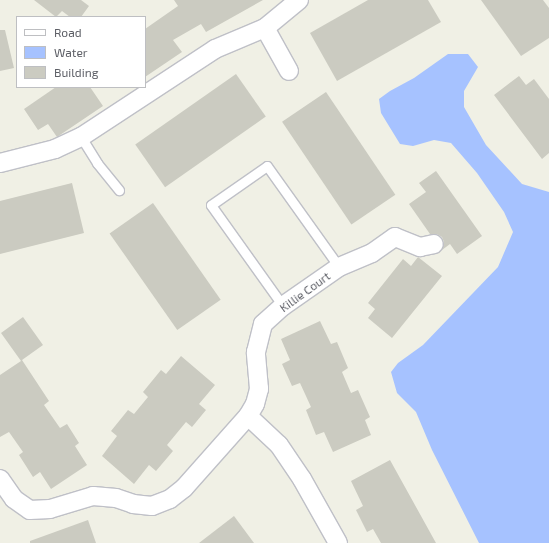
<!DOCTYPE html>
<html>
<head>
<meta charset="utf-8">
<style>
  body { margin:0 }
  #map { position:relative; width:549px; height:543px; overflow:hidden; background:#f0f0e5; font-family:"Exo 2",sans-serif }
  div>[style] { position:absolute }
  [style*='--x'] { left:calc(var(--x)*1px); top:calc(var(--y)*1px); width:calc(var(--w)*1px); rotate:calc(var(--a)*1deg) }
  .water>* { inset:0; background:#a6c2ff }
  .building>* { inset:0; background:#cbcbc1; transform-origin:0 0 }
  .roads { filter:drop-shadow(1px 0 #bfc0c7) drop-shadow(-1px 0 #bfc0c7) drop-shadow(0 1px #bfc0c7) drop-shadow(0 -1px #bfc0c7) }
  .service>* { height:9px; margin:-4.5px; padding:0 4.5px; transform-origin:4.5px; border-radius:4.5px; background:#fff }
  .minor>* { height:18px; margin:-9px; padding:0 9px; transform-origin:9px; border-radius:9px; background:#fff }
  span { translate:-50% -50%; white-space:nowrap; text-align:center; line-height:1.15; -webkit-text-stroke:3.5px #fff; paint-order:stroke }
  .street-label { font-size:12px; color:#5d5f66 }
  .legend { position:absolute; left:16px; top:16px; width:130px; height:72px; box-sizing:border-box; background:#fff; border:1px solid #bebfc2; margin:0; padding:5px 7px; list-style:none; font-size:12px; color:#5d5f66 }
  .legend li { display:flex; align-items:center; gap:8px; height:20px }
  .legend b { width:20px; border:1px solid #bebfc2 }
</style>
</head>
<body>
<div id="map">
  <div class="water">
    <i style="clip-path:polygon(448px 54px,468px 54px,478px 67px,464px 91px,464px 107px,486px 145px,522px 184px,549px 192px,549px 543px,479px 543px,432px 450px,416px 412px,397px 393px,391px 372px,398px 363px,423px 345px,498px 267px,513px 232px,504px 212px,477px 173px,451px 143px,434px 140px,413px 146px,400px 144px,381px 113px,379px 99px,390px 91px,414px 78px)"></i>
  </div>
  <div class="building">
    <i style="clip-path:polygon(34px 0,81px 0,89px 6px,81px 17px,70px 17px,62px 11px,56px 17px)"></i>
    <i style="clip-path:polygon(174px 0,263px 0,206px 32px,201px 24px,173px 40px,182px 52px,145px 77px,145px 29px,178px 6px)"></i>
    <i style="clip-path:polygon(368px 0,428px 0,441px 22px,337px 81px,310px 33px)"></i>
    <i style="clip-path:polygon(481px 0,543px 0,549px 8px,549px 38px,521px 56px)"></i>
    <i style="clip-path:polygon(0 30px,5px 30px,14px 68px,0 71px)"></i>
    <i style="left:236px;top:74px;width:52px;height:123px;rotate:55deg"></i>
    <i style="clip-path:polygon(519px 76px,526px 85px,534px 79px,549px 99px,549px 153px,542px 159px,494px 95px)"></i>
    <i style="clip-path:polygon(56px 87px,90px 87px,103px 106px,57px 137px,48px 124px,38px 130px,24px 109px)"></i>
    <i style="left:326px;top:92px;width:124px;height:53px;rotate:56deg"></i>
    <i style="clip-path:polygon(436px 171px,482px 236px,457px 254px,450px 244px,442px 250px,444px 242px,442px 237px,437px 234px,430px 234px,409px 204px,426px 192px,419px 183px)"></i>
    <i style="clip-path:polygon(72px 183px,84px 233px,0 254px,0 201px)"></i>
    <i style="left:153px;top:203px;width:118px;height:53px;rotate:55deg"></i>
    <i style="clip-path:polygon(418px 257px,442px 276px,392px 338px,368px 318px,375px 309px,368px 303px,403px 259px,411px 266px)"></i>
    <i style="clip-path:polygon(23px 317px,43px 345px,22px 360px,49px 401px,44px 405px,60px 428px,67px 424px,79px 443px,75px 446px,87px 465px,51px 489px,40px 472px,33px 477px,19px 455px,23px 452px,9px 432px,0 437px,0 375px,21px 361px,1px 333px)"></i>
    <i style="clip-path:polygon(320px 321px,331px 344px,337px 342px,348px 368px,342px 372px,351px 393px,358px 390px,370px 417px,365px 420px,371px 435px,333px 452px,324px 432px,316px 435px,306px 410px,311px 407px,300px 383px,292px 386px,282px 364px,290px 360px,281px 339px)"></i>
    <i style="clip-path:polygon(181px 356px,215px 385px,199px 404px,206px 410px,192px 427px,186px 422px,167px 445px,173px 451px,156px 471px,149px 465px,134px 484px,102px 456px,117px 436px,111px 431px,128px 410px,134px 414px,148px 397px,143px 392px,161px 370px,166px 374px)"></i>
    <i style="clip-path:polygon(390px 460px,436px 543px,381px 543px,373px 529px,367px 532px,356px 510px,363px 506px,351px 481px)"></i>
    <i style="clip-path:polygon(234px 516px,254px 543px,199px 543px)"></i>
    <i style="clip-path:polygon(88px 520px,96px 543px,30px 543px,30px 541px)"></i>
  </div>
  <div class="roads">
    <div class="service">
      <i style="--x:81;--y:137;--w:31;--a:58"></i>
      <i style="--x:97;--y:163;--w:35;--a:51"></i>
      <i style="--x:283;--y:306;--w:124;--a:-125.5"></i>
      <i style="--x:211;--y:205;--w:68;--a:-34.9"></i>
      <i style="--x:267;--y:166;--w:124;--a:54.5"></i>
    </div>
    <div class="minor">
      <i style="--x:265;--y:28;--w:49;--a:60.8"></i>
      <i style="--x:0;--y:163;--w:57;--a:-14.3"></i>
      <i style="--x:55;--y:149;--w:29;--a:-25"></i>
      <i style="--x:81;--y:137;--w:160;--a:-33.3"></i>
      <i style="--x:215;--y:49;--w:54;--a:-22.8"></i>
      <i style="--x:265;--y:28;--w:44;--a:-39.5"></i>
      <i style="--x:248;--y:416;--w:42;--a:43.1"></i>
      <i style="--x:279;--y:445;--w:41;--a:55.9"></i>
      <i style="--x:302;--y:479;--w:73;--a:60.6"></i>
      <i style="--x:0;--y:479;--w:24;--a:55"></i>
      <i style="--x:14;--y:499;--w:19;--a:35"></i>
      <i style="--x:30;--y:510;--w:20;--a:-3"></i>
      <i style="--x:50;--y:509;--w:45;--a:-16.8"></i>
      <i style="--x:93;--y:496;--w:23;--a:5"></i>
      <i style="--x:116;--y:498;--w:18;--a:19"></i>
      <i style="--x:133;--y:504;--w:19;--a:6"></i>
      <i style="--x:152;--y:506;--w:19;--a:-21"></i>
      <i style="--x:170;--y:499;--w:18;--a:-38"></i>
      <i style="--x:184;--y:488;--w:96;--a:-48.4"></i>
      <i style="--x:248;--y:416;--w:14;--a:-60"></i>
      <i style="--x:255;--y:404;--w:16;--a:-75"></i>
      <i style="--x:259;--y:389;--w:37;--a:-95"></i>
      <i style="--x:256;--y:352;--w:29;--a:-76"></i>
      <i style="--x:263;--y:324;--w:27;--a:-42"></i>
      <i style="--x:283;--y:306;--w:68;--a:-34.9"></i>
      <i style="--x:339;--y:267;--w:36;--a:-23"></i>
      <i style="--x:372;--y:253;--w:28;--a:-35"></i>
      <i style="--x:395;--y:237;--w:27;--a:22"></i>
      <i style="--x:420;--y:247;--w:14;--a:-12"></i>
    </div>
  </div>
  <div class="street-label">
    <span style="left:305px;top:292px;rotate:-36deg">Killie Court</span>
  </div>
  <ul class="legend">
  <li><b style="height:5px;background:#fff"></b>Road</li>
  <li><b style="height:11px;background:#a6c2ff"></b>Water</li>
  <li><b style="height:11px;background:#cbcbc1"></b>Building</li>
  </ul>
</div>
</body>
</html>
